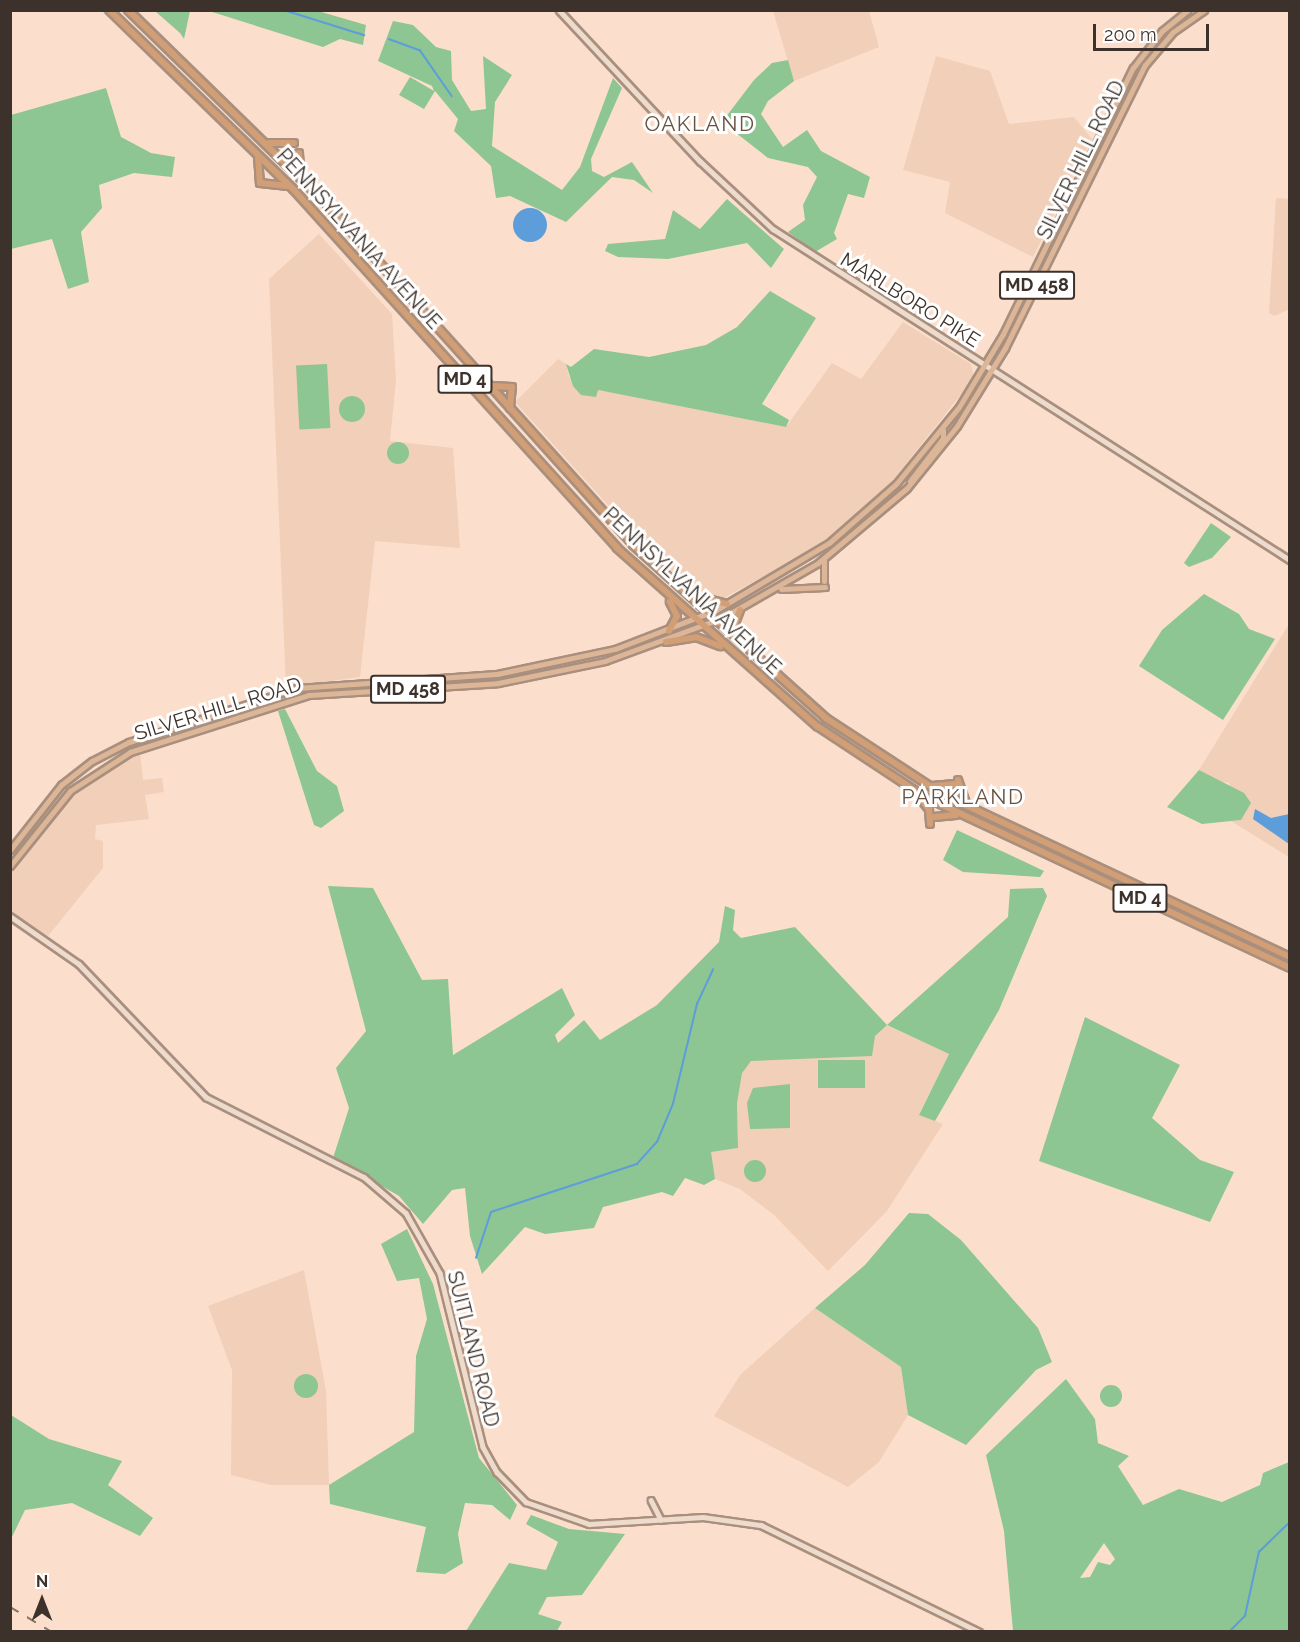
<!DOCTYPE html>
<html>
<head>
<meta charset="utf-8">
<style>
  body { margin:0 }
  #map { position:relative; width:1300px; height:1642px; overflow:hidden; background:#fbdfcc; font-family:Raleway,sans-serif }
  div>[style] { position:absolute }
  [style*='--x'] { left:calc(var(--x)*1px); top:calc(var(--y)*1px); width:calc(var(--w)*1px); rotate:calc(var(--a)*1deg) }
  .built>* { inset:0; background:#f1cfb9 }
  .green>* { inset:0; background:#8dc692; transform-origin:0 0 }
  .round { border-radius:50% }
  .water>* { inset:0; background:#5c9dda }
  .stream>* { height:1.5px; margin:-0.75px; padding:0 0.75px; transform-origin:0.75px; border-radius:0.75px; background:#5c9dda }
  .roads { filter:drop-shadow(2px 0 #a88f7e) drop-shadow(-2px 0 #a88f7e) drop-shadow(0 2px #a88f7e) drop-shadow(0 -2px #a88f7e) }
  .secondary>* { height:4.5px; margin:-2.25px; padding:0 2.25px; transform-origin:2.25px; border-radius:2.25px; background:#eedbcc }
  .primary>* { height:5px; margin:-2.5px; padding:0 2.5px; transform-origin:2.5px; border-radius:2.5px; background:#ddb698 }
  .trunk>* { height:6px; margin:-3px; padding:0 3px; transform-origin:3px; border-radius:3px; background:#d29e76 }
  .rail>* { height:1.5px; margin-top:-0.75px; transform-origin:0; background:repeating-linear-gradient(90deg,#857468 0 10px,transparent 0 20px) }
  span { translate:-50% -50%; white-space:nowrap; text-align:center; line-height:1.15; -webkit-text-stroke:6px #fff; paint-order:stroke }
  .shield-label span { padding:2px 4px; background:#fff; border:2px solid; border-radius:4px; -webkit-text-stroke-width:0 }
  .shield-label { font-size:18px; color:#3d322b; font-weight:700 }
  .street-label { font-size:20px; color:#3d322b }
  .neighbourhood-label { font-size:21px; color:#685241; letter-spacing:1.5px }
  .frame { position:absolute; inset:0; border:12px solid #3d322b; pointer-events:none }
  .north { position:absolute; left:12px; top:1570px; width:60px; height:60px; -webkit-text-stroke:4px #fff; paint-order:stroke; rotate:0deg; font-size:16px; font-weight:700; line-height:24px; text-align:center; color:#3d322b }
  .north::after { content:''; display:block; margin:auto; width:21px; height:27px; background:#3d322b; clip-path:polygon(50% 0,100% 100%,50% 72%,0 100%) }
  .scale { position:absolute; left:1093px; top:24px; width:116px; height:27px; box-sizing:border-box; border:3px solid #3d322b; border-top:0; padding-left:8px; font-size:18px; line-height:21px; white-space:nowrap; color:#3d322b; -webkit-text-stroke:4px #fff; paint-order:stroke }
</style>
</head>
<body>
<div id="map">
  <div class="built">
    <i style="clip-path:polygon(773px 11px,869px 11px,879px 47px,794px 81px)"></i>
    <i style="clip-path:polygon(936px 56px,990px 71px,1009px 124px,1074px 117px,1092px 139px,1033px 257px,945px 213px,950px 182px,903px 170px)"></i>
    <i style="clip-path:polygon(1276px 198px,1289px 199px,1290px 309px,1274px 316px,1269px 313px)"></i>
    <i style="clip-path:polygon(319px 234px,392px 314px,396px 380px,390px 441px,453px 448px,460px 548px,375px 541px,360px 677px,286px 687px,269px 279px)"></i>
    <i style="clip-path:polygon(903px 322px,971px 364px,974px 378px,890px 484px,819px 546px,720px 600px,698px 595px,643px 544px,515px 402px,558px 359px,566px 364px,569px 377px,598px 390px,786px 427px,832px 363px,861px 379px)"></i>
    <i style="clip-path:polygon(1289px 624px,1289px 857px,1231px 821px,1241px 820px,1229px 783px,1212px 780px,1199px 770px)"></i>
    <i style="clip-path:polygon(140px 753px,143px 780px,162px 778px,164px 792px,145px 795px,149px 819px,96px 825px,95px 839px,103px 841px,103px 868px,48px 936px,11px 912px,11px 872px,73px 792px,109px 766px)"></i>
    <i style="clip-path:polygon(886px 1025px,949px 1054px,919px 1114px,943px 1124px,887px 1211px,828px 1271px,774px 1215px,740px 1189px,715px 1179px,710px 1151px,738px 1148px,737px 1103px,741px 1073px,751px 1061px,875px 1036px)"></i>
    <i style="clip-path:polygon(304px 1270px,326px 1391px,329px 1485px,271px 1485px,231px 1475px,232px 1370px,208px 1306px)"></i>
    <i style="clip-path:polygon(815px 1308px,901px 1367px,908px 1415px,879px 1462px,848px 1487px,714px 1416px,741px 1374px)"></i>
  </div>
  <div class="green">
    <i style="clip-path:polygon(155px 11px,190px 11px,184px 39px,180px 33px)"></i>
    <i style="clip-path:polygon(209px 11px,318px 11px,366px 25px,363px 45px,340px 39px,323px 47px)"></i>
    <i style="clip-path:polygon(393px 21px,413px 25px,436px 47px,451px 51px,452px 80px,471px 111px,486px 109px,483px 56px,512px 75px,495px 102px,492px 146px,562px 190px,580px 167px,613px 78px,622px 88px,591px 159px,592px 171px,604px 177px,632px 162px,653px 193px,634px 180px,612px 177px,566px 222px,510px 196px,496px 198px,491px 166px,454px 131px,458px 119px,435px 91px,424px 109px,399px 95px,410px 77px,434px 91px,432px 86px,378px 61px)"></i>
    <i style="clip-path:polygon(788px 60px,794px 81px,768px 101px,761px 114px,783px 147px,807px 130px,821px 151px,870px 177px,864px 198px,848px 194px,834px 233px,837px 239px,815px 252px,788px 232px,805px 220px,803px 205px,817px 177px,808px 167px,768px 158px,722px 122px,754px 80px,772px 63px)"></i>
    <i style="clip-path:polygon(106px 88px,121px 137px,151px 153px,175px 157px,172px 177px,134px 173px,99px 185px,102px 208px,81px 232px,89px 282px,68px 289px,52px 239px,11px 249px,11px 115px)"></i>
    <i style="clip-path:polygon(727px 199px,784px 249px,771px 268px,747px 243px,668px 259px,618px 257px,605px 251px,608px 244px,665px 239px,673px 210px,700px 229px)"></i>
    <i style="clip-path:polygon(770px 291px,816px 318px,762px 404px,789px 420px,786px 427px,598px 390px,596px 397px,581px 395px,573px 386px,566px 364px,571px 367px,594px 349px,649px 357px,706px 345px,737px 327px)"></i>
    <i style="left:327px;top:364px;width:64px;height:31px;rotate:87deg"></i>
    <i class="round" style="left:339px;top:396px;width:26px;height:26px"></i>
    <i class="round" style="left:387px;top:442px;width:22px;height:22px"></i>
    <i style="clip-path:polygon(1211px 523px,1231px 537px,1212px 558px,1189px 567px,1184px 563px)"></i>
    <i style="clip-path:polygon(1204px 594px,1239px 614px,1249px 629px,1275px 639px,1223px 720px,1139px 666px,1162px 630px)"></i>
    <i style="clip-path:polygon(285px 709px,317px 771px,337px 786px,344px 811px,321px 828px,314px 825px,278px 711px)"></i>
    <i style="clip-path:polygon(1199px 770px,1244px 793px,1251px 803px,1241px 820px,1202px 824px,1167px 807px)"></i>
    <i style="clip-path:polygon(957px 830px,1044px 871px,1040px 877px,963px 872px,943px 860px)"></i>
    <i style="clip-path:polygon(328px 886px,373px 888px,422px 980px,448px 979px,453px 1055px,562px 988px,575px 1015px,555px 1035px,558px 1043px,584px 1020px,600px 1040px,657px 1005px,719px 942px,725px 906px,735px 910px,733px 930px,741px 938px,795px 927px,887px 1025px,1008px 917px,1010px 889px,1043px 888px,1047px 896px,999px 1010px,935px 1121px,919px 1115px,949px 1054px,887px 1025px,875px 1036px,872px 1056px,751px 1061px,742px 1073px,737px 1103px,738px 1148px,711px 1152px,715px 1179px,704px 1185px,685px 1178px,673px 1196px,662px 1192px,603px 1207px,594px 1228px,545px 1234px,525px 1227px,482px 1274px,470px 1236px,465px 1188px,452px 1190px,423px 1224px,399px 1196px,333px 1158px,349px 1108px,336px 1068px,366px 1031px)"></i>
    <i style="clip-path:polygon(1085px 1017px,1180px 1065px,1152px 1118px,1200px 1160px,1234px 1172px,1210px 1222px,1039px 1161px)"></i>
    <i style="left:818px;top:1060px;width:47px;height:28px"></i>
    <i style="clip-path:polygon(790px 1084px,790px 1128px,750px 1129px,747px 1103px,753px 1088px)"></i>
    <i class="round" style="left:744px;top:1160px;width:22px;height:22px"></i>
    <i style="clip-path:polygon(909px 1213px,928px 1214px,961px 1240px,1038px 1328px,1052px 1362px,1036px 1370px,966px 1445px,908px 1415px,901px 1367px,815px 1308px,865px 1265px)"></i>
    <i style="clip-path:polygon(407px 1229px,433px 1284px,479px 1458px,517px 1505px,510px 1520px,492px 1505px,465px 1503px,458px 1534px,463px 1563px,445px 1574px,416px 1572px,426px 1527px,330px 1504px,329px 1485px,414px 1432px,416px 1356px,427px 1319px,419px 1278px,397px 1281px,381px 1244px)"></i>
    <i class="round" style="left:294px;top:1374px;width:24px;height:24px"></i>
    <i style="clip-path:polygon(evenodd,1066px 1379px,1095px 1419px,1098px 1443px,1129px 1456px,1118px 1466px,1143px 1505px,1179px 1489px,1222px 1502px,1260px 1485px,1263px 1473px,1289px 1462px,1289px 1631px,1013px 1631px,1004px 1531px,986px 1455px,1066px 1379px,1104px 1543px,1115px 1559px,1110px 1565px,1098px 1562px,1090px 1577px,1080px 1578px,1104px 1543px)"></i>
    <i class="round" style="left:1100px;top:1385px;width:22px;height:22px"></i>
    <i style="clip-path:polygon(11px 1415px,49px 1439px,122px 1461px,108px 1485px,153px 1518px,140px 1536px,72px 1503px,25px 1510px,11px 1539px)"></i>
    <i style="clip-path:polygon(531px 1515px,569px 1529px,625px 1534px,582px 1595px,547px 1597px,538px 1614px,562px 1622px,557px 1631px,466px 1631px,509px 1563px,546px 1570px,558px 1542px,526px 1524px)"></i>
  </div>
  <div class="water">
    <i class="round" style="left:513px;top:208px;width:34px;height:34px"></i>
    <i style="clip-path:polygon(1255px 809px,1271px 818px,1289px 814px,1289px 844px,1253px 819px)"></i>
  </div>
  <div class="stream">
    <i style="--x:284;--y:10;--w:84;--a:17.4"></i>
    <i style="--x:389;--y:39;--w:33;--a:20"></i>
    <i style="--x:420;--y:50;--w:56;--a:55.2"></i>
    <i style="--x:476;--y:1258;--w:48;--a:-71.9"></i>
    <i style="--x:491;--y:1212;--w:154;--a:-18.2"></i>
    <i style="--x:637;--y:1164;--w:30;--a:-48"></i>
    <i style="--x:657;--y:1142;--w:41;--a:-67.2"></i>
    <i style="--x:673;--y:1104;--w:103;--a:-76.5"></i>
    <i style="--x:697;--y:1004;--w:38;--a:-65"></i>
    <i style="--x:1229;--y:1632;--w:23;--a:-45"></i>
    <i style="--x:1245;--y:1616;--w:66;--a:-77.7"></i>
    <i style="--x:1259;--y:1552;--w:43;--a:-44.1"></i>
  </div>
  <div class="roads">
    <div class="secondary">
      <i style="--x:559;--y:10;--w:207;--a:47"></i>
      <i style="--x:700;--y:161;--w:100;--a:43"></i>
      <i style="--x:773;--y:229;--w:614;--a:32.63"></i>
      <i style="--x:10;--y:916;--w:84;--a:34.8"></i>
      <i style="--x:79;--y:964;--w:184;--a:46.3"></i>
      <i style="--x:206;--y:1097;--w:177;--a:26.9"></i>
      <i style="--x:364;--y:1177;--w:55;--a:40.6"></i>
      <i style="--x:406;--y:1213;--w:69;--a:60.5"></i>
      <i style="--x:440;--y:1273;--w:179;--a:76.1"></i>
      <i style="--x:483;--y:1447;--w:29;--a:61"></i>
      <i style="--x:497;--y:1472;--w:42;--a:46"></i>
      <i style="--x:526;--y:1502;--w:67;--a:19.2"></i>
      <i style="--x:589;--y:1524;--w:114;--a:-3.5"></i>
      <i style="--x:703;--y:1517;--w:59;--a:7.9"></i>
      <i style="--x:761;--y:1525;--w:243;--a:26.1"></i>
      <i style="--x:651;--y:1500;--w:22;--a:63"></i>
    </div>
    <div class="primary">
      <i style="--x:910;--y:481;--w:54;--a:-52.5"></i>
      <i style="--x:943;--y:438;--w:8;--a:-90"></i>
      <i style="--x:824;--y:559;--w:22;--a:90"></i>
      <i style="--x:781;--y:589;--w:44;--a:-2.6"></i>
      <i style="--x:10;--y:850;--w:83;--a:-51.9"></i>
      <i style="--x:61;--y:785;--w:39;--a:-38"></i>
      <i style="--x:92;--y:761;--w:42;--a:-27.2"></i>
      <i style="--x:129;--y:742;--w:176;--a:-17.8"></i>
      <i style="--x:297;--y:688;--w:200;--a:-4"></i>
      <i style="--x:497;--y:674;--w:121;--a:-12"></i>
      <i style="--x:615;--y:649;--w:108;--a:-21.1"></i>
      <i style="--x:716;--y:610;--w:131;--a:-30.7"></i>
      <i style="--x:829;--y:543;--w:89;--a:-41.4"></i>
      <i style="--x:896;--y:484;--w:99;--a:-50.7"></i>
      <i style="--x:959;--y:407;--w:85;--a:-58.9"></i>
      <i style="--x:1003;--y:334;--w:296;--a:-64"></i>
      <i style="--x:1133;--y:68;--w:47;--a:-51.9"></i>
      <i style="--x:1162;--y:31;--w:33;--a:-39"></i>
      <i style="--x:10;--y:866;--w:96;--a:-51.3"></i>
      <i style="--x:70;--y:791;--w:72;--a:-33"></i>
      <i style="--x:130;--y:752;--w:188;--a:-17.7"></i>
      <i style="--x:309;--y:695;--w:189;--a:-3.6"></i>
      <i style="--x:498;--y:683;--w:109;--a:-11.6"></i>
      <i style="--x:605;--y:661;--w:125;--a:-20.2"></i>
      <i style="--x:722;--y:618;--w:111;--a:-29.8"></i>
      <i style="--x:818;--y:563;--w:116;--a:-40.1"></i>
      <i style="--x:907;--y:488;--w:80;--a:-51.1"></i>
      <i style="--x:957;--y:426;--w:92;--a:-58.4"></i>
      <i style="--x:1005;--y:348;--w:316;--a:-63.7"></i>
      <i style="--x:1145;--y:65;--w:43;--a:-49.7"></i>
      <i style="--x:1173;--y:32;--w:38;--a:-35"></i>
    </div>
    <div class="trunk">
      <i style="--x:109;--y:10;--w:257;--a:44.2"></i>
      <i style="--x:293;--y:189;--w:484;--a:47.9"></i>
      <i style="--x:617;--y:548;--w:268;--a:41.7"></i>
      <i style="--x:817;--y:726;--w:127;--a:33.4"></i>
      <i style="--x:923;--y:796;--w:405;--a:25.1"></i>
      <i style="--x:128;--y:10;--w:271;--a:44.3"></i>
      <i style="--x:322;--y:199;--w:465;--a:48"></i>
      <i style="--x:633;--y:545;--w:261;--a:41.9"></i>
      <i style="--x:827;--y:719;--w:137;--a:33.1"></i>
      <i style="--x:942;--y:794;--w:384;--a:25.1"></i>
      <i style="--x:269;--y:143;--w:25;--a:0"></i>
      <i style="--x:299;--y:153;--w:22;--a:87"></i>
      <i style="--x:258;--y:156;--w:27;--a:86"></i>
      <i style="--x:260;--y:183;--w:28;--a:6"></i>
      <i style="--x:491;--y:386;--w:21;--a:3"></i>
      <i style="--x:510;--y:408;--w:21;--a:-85"></i>
      <i style="--x:691;--y:595;--w:37;--a:14"></i>
      <i style="--x:740;--y:610;--w:17;--a:111"></i>
      <i style="--x:734;--y:626;--w:18;--a:63"></i>
      <i style="--x:669;--y:631;--w:17;--a:-62"></i>
      <i style="--x:677;--y:616;--w:16;--a:-117"></i>
      <i style="--x:666;--y:642;--w:30;--a:-9"></i>
      <i style="--x:696;--y:637;--w:26;--a:21"></i>
      <i style="--x:958;--y:780;--w:24;--a:71"></i>
      <i style="--x:932;--y:786;--w:23;--a:-5"></i>
      <i style="--x:918;--y:796;--w:17;--a:50"></i>
      <i style="--x:929;--y:809;--w:15;--a:86"></i>
      <i style="--x:934;--y:817;--w:22;--a:-5"></i>
    </div>
  </div>
  <div class="rail">
    <i style="--x:10;--y:1607;--w:49;--a:30.8"></i>
  </div>
  <div class="shield-label">
    <span style="left:1037px;top:285px">MD 458</span>
    <span style="left:465px;top:379px">MD 4</span>
    <span style="left:408px;top:689px">MD 458</span>
    <span style="left:1140px;top:898px">MD 4</span>
  </div>
  <div class="street-label">
    <span style="left:1081px;top:160px;rotate:-64deg">SILVER HILL ROAD</span>
    <span style="left:359px;top:239px;rotate:48deg">PENNSYLVANIA AVENUE</span>
    <span style="left:910px;top:300px;rotate:32deg">MARLBORO PIKE</span>
    <span style="left:692px;top:591px;rotate:43deg">PENNSYLVANIA AVENUE</span>
    <span style="left:218px;top:709px;rotate:-17deg">SILVER HILL ROAD</span>
    <span style="left:473px;top:1349px;rotate:76deg">SUITLAND ROAD</span>
  </div>
  <div class="neighbourhood-label">
    <span style="left:700px;top:124px">OAKLAND</span>
    <span style="left:963px;top:797px">PARKLAND</span>
  </div>
  <div class="frame"></div>
  <div class="north">N</div>
  <div class="scale">200 m</div>
</div>
</body>
</html>
